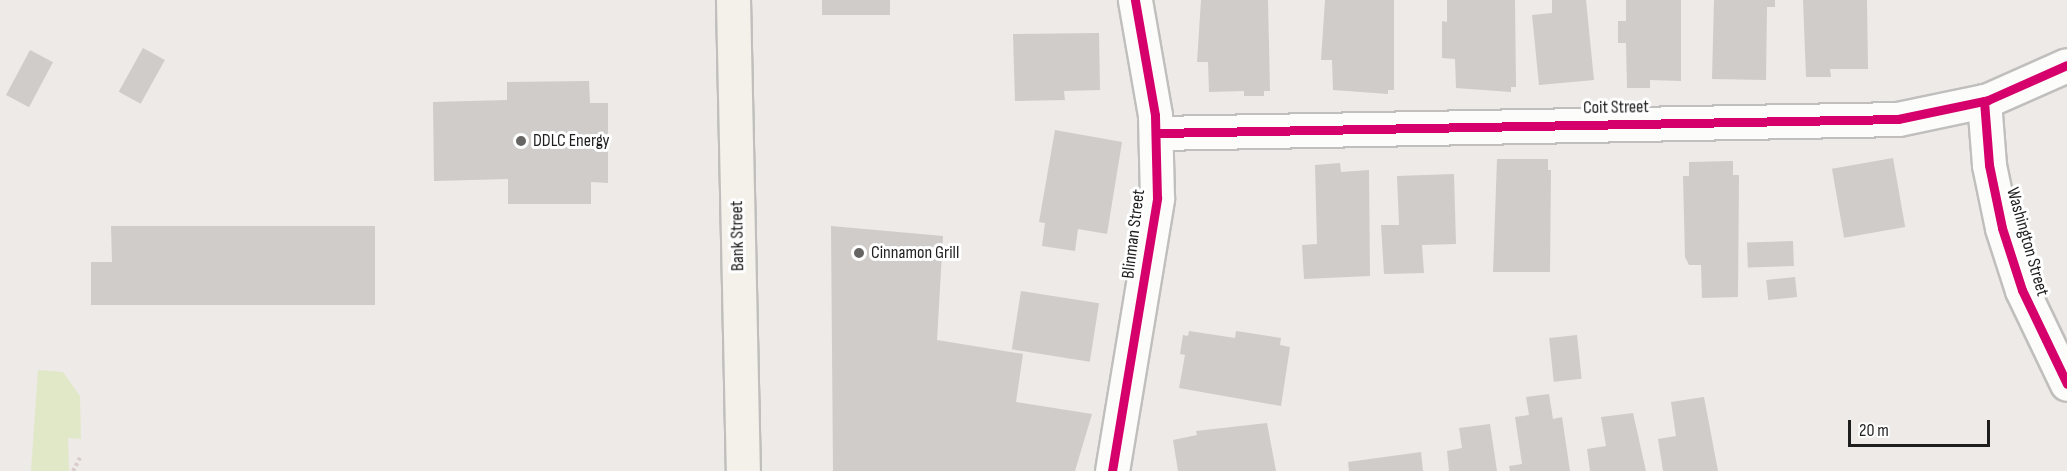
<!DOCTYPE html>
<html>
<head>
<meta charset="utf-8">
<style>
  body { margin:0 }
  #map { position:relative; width:2067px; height:471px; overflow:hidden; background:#edeae7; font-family:"Sofia Sans Condensed",sans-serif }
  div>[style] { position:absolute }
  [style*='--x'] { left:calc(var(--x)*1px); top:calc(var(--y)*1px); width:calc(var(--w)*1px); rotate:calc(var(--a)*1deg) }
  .grass>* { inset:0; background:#e1e8c7 }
  .building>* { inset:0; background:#cfccca; transform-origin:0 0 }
  .path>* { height:4px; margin-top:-2px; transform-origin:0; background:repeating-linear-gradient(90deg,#dacbcc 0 3px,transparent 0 6px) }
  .roads { filter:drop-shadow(2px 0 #c0bfbd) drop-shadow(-2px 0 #c0bfbd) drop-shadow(0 2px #c0bfbd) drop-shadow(0 -2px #c0bfbd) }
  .street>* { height:33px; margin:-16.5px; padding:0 16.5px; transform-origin:16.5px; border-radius:16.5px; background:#fcfcfb }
  .secondary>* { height:33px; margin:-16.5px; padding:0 16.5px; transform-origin:16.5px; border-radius:16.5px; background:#f3f1ea }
  .cycleway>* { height:9px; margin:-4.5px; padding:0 4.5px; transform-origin:4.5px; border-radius:4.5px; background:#d6006c }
  .dots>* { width:16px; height:16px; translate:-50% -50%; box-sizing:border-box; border:3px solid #fff; border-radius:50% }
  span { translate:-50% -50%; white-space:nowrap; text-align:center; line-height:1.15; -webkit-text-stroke:6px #fff; paint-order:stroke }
  .street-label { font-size:18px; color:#1e1e1e }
  .poi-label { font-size:18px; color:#1e1e1e }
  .left { translate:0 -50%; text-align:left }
  .scale { position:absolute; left:1848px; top:420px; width:142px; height:27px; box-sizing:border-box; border:3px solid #1e1e1e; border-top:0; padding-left:8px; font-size:18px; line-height:21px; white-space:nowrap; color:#1e1e1e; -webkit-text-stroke:4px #fff; paint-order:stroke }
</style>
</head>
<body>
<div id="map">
  <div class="grass">
    <i style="clip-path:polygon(38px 370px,63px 372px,80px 396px,81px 439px,68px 438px,69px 471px,31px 471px)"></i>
  </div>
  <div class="building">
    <i style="left:822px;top:0;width:68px;height:15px"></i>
    <i style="clip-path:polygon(1201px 0,1268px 0,1270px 91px,1264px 91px,1264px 96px,1244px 96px,1244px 91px,1209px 92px,1208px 62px,1197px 62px)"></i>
    <i style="clip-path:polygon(1325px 0,1394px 0,1394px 90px,1388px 90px,1388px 94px,1333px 90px,1332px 60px,1321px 60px)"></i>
    <i style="clip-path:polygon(1447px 0,1515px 0,1516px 87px,1511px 87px,1511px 92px,1456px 88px,1455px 59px,1442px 58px,1442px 21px,1447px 22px)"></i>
    <i style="clip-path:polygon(1552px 0,1586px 0,1594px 80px,1539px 85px,1532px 15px,1552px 13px)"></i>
    <i style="clip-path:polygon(1626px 0,1681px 0,1681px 81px,1650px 80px,1650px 88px,1627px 88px,1626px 43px,1618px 43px,1618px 21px,1626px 21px)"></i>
    <i style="clip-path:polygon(1714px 0,1775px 0,1775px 7px,1767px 7px,1766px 80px,1712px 79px)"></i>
    <i style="clip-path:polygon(1803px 0,1867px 0,1868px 69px,1830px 69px,1831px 77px,1806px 77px)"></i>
    <i style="clip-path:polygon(1099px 33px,1100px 90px,1064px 91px,1065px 100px,1015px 101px,1013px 34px)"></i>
    <i style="left:143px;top:48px;width:25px;height:50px;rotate:29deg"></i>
    <i style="left:30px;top:50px;width:26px;height:51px;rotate:28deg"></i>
    <i style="clip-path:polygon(589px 81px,590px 103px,608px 103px,608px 183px,591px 182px,591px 204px,508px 204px,508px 179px,434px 181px,433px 102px,507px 100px,507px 82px)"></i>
    <i style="clip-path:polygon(1055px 130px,1122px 142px,1107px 234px,1078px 229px,1075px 251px,1042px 246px,1045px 223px,1039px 222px)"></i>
    <i style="left:1893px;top:158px;width:70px;height:62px;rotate:80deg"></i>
    <i style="clip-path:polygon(1497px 159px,1548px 159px,1548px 170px,1551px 170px,1550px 272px,1493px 272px)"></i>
    <i style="clip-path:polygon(1733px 161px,1733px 175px,1739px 175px,1738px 297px,1702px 298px,1701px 265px,1689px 265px,1685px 257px,1683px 176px,1689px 176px,1689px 162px)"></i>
    <i style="clip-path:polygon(1340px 163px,1341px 172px,1369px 170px,1370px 276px,1304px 279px,1302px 245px,1317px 244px,1315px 165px)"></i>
    <i style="clip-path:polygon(1454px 174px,1456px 244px,1422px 245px,1424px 273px,1384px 274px,1381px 225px,1399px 225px,1397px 176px)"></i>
    <i style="clip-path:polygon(111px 226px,375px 226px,375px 305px,91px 305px,91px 262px,112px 262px)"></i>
    <i style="clip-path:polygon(831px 226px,943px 236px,937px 340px,1023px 354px,1016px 402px,1092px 414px,1075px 471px,833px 471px)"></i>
    <i style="left:1793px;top:241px;width:25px;height:46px;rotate:88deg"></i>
    <i style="left:1795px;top:277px;width:20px;height:29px;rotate:84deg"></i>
    <i style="left:1021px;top:291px;width:79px;height:59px;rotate:9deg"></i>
    <i style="clip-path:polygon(1189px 331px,1235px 338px,1236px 331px,1281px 338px,1280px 345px,1290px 347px,1281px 406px,1179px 388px,1185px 355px,1180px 354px,1183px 335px,1188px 336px)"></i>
    <i style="left:1577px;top:335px;width:44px;height:28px;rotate:84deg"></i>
    <i style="clip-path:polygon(1549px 394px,1553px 419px,1562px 417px,1570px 471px,1510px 471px,1509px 466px,1522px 464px,1515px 417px,1529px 415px,1526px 397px)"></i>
    <i style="clip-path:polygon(1704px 397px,1718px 471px,1663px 471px,1658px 439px,1676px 436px,1671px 402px)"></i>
    <i style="clip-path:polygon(1633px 413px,1646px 471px,1590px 471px,1587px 449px,1606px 446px,1601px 417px)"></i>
    <i style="clip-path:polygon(1267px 423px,1276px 471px,1178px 471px,1173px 440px,1197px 435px,1196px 431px)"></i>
    <i style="clip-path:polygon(1490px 424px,1497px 471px,1449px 471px,1447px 451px,1462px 448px,1459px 428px)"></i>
    <i style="clip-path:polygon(1421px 452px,1423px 471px,1349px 471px,1348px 462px)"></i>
  </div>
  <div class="path">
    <i style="--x:73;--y:471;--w:15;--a:-62"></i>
  </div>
  <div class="roads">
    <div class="street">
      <i style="--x:1984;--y:101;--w:64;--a:85.5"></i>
      <i style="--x:1989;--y:165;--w:64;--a:78.3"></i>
      <i style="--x:2002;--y:228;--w:65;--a:72.1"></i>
      <i style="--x:2022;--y:290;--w:104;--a:64.4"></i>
      <i style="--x:1157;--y:133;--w:741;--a:-1.08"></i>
      <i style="--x:1898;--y:119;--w:92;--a:-11.9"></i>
      <i style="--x:1988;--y:100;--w:86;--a:-23.9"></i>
      <i style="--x:1112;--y:471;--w:277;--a:-80.6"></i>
      <i style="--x:1157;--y:198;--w:83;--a:-91.4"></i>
      <i style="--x:1155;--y:115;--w:117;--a:-99.9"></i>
    </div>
    <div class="secondary">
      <i style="--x:733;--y:0;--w:471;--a:88.8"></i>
    </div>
  </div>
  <div class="cycleway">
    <i style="--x:1984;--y:101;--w:64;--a:85.5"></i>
    <i style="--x:1989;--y:165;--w:64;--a:78.3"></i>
    <i style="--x:2002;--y:228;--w:65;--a:72.1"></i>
    <i style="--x:2022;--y:290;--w:104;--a:64.4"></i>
    <i style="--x:1157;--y:133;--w:741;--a:-1.08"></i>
    <i style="--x:1898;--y:119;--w:92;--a:-11.9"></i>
    <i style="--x:1988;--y:100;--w:86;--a:-23.9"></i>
    <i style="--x:1112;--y:471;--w:277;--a:-80.6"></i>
    <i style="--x:1157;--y:198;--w:83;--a:-91.4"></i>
    <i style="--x:1155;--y:115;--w:117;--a:-99.9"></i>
  </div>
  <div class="dots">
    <i style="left:521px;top:141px;background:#666564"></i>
    <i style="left:859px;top:253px;background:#666564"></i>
  </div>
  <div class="street-label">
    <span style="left:1616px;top:108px;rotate:-1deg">Coit Street</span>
    <span style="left:1134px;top:234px;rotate:-83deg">Blinman Street</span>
    <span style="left:738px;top:236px;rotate:-91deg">Bank Street</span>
    <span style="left:2027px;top:242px;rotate:74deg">Washington Street</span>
  </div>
  <div class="poi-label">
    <span class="left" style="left:533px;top:141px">DDLC Energy</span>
    <span class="left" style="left:871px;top:253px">Cinnamon Grill</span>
  </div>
  <div class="scale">20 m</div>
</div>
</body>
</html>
